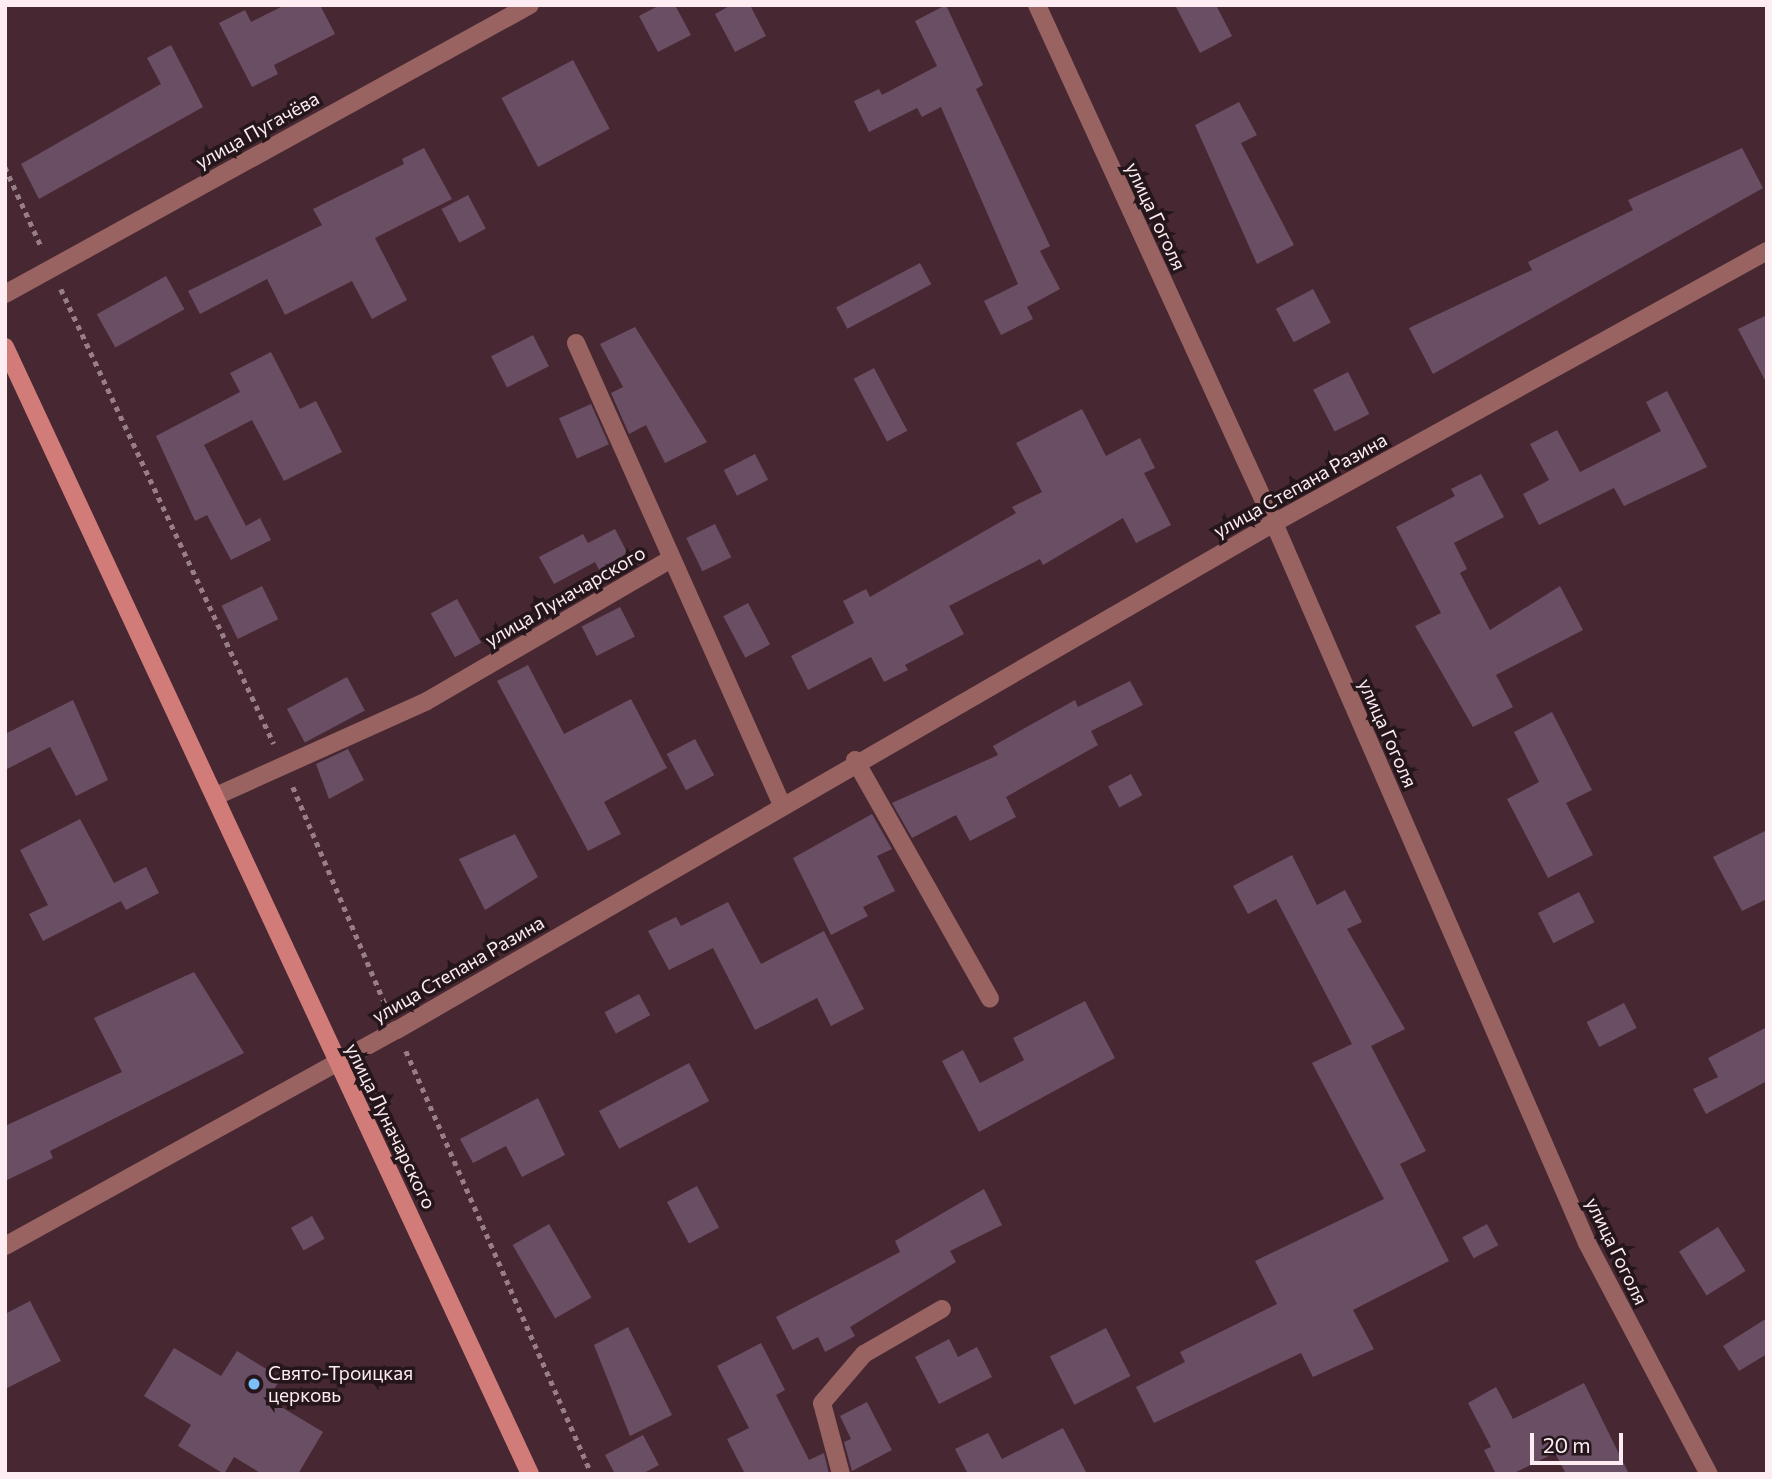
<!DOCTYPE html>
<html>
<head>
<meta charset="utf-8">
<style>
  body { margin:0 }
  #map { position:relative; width:1772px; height:1479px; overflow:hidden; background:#472832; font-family:Commissioner,sans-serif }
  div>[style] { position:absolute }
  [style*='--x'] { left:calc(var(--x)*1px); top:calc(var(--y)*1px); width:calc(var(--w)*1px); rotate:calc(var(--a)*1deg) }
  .building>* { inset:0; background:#6a4e63; transform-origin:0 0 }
  .path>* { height:4.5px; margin-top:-2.25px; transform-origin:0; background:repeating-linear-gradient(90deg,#987f87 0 5px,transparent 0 10px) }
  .street>* { height:18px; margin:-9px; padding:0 9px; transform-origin:9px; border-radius:9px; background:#996361 }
  .secondary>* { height:18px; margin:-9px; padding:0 9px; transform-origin:9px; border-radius:9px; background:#d27c7a }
  .dots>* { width:19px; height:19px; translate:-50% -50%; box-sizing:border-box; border:4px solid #24161a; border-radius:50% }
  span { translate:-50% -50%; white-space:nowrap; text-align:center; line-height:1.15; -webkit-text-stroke:7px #24161a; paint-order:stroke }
  .street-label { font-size:19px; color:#fdecf1 }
  .poi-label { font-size:19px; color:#fdecf1 }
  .left { translate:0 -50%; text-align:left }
  .frame { position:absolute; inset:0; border:7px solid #fdecf1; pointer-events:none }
  .scale { position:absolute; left:1530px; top:1433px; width:93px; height:32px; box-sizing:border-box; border:4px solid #fdecf1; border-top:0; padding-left:9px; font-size:21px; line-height:24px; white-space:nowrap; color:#fdecf1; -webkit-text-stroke:5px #24161a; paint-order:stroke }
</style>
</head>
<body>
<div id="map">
  <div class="building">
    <i style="clip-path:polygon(285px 5px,320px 5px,335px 34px,274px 65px,278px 74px,252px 87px,219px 23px,245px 10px,251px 22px)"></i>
    <i style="clip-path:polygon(660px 5px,675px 5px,691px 35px,658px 52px,639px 16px)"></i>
    <i style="clip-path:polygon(731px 5px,750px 5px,766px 36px,735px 52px,715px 14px)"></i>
    <i style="clip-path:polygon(946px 5px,983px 85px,976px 89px,1050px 246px,1040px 251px,1060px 289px,1027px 307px,1033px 319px,1001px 335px,984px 301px,1018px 284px,941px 107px,922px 117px,917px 108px,869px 132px,854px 101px,879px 89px,882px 95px,937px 66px,915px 21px)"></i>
    <i style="clip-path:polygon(1175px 5px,1216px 5px,1232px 36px,1200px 53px)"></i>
    <i style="clip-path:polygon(171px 45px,203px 107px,39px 199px,21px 164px,161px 84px,147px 58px)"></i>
    <i style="left:573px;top:60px;width:78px;height:81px;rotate:62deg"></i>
    <i style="clip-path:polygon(1239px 102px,1257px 135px,1241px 143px,1294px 245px,1257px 264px,1195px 125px)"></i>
    <i style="clip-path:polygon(424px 148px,452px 199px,375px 238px,407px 300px,372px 319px,352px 281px,285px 315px,267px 279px,200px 314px,188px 291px,322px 225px,313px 209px,404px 164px,402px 159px)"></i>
    <i style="clip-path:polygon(1742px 148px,1763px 188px,1433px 374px,1409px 328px,1532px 270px,1528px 262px,1633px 210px,1628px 200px)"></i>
    <i style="left:468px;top:195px;width:38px;height:30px;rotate:62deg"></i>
    <i style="left:920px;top:263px;width:24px;height:95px;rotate:62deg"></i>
    <i style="left:166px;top:276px;width:38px;height:79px;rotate:61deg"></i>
    <i style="left:1313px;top:289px;width:38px;height:42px;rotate:62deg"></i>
    <i style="clip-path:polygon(1767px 315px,1767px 384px,1738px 329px)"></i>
    <i style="clip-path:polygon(635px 327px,707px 442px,665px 463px,646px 425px,629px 434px,611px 393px,623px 387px,600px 344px)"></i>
    <i style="left:533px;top:335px;width:35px;height:47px;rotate:63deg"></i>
    <i style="clip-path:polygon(271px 352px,300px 409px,316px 401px,342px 452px,284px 481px,252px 420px,204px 445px,246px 526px,260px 518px,271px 540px,231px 560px,207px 515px,195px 521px,156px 436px,240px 392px,230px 373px)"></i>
    <i style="left:874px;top:368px;width:71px;height:23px;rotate:62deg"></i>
    <i style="left:1348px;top:372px;width:47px;height:39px;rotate:63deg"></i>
    <i style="clip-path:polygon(1667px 391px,1707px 467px,1624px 506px,1614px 488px,1539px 525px,1523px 494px,1549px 480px,1530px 444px,1557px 430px,1580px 472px,1661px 431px,1646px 402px)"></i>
    <i style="left:591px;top:404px;width:44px;height:35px;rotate:66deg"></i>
    <i style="clip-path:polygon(1082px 409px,1106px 456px,1140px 438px,1155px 468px,1144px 473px,1171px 525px,1136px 543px,1123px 518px,1043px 565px,1040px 559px,949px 606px,964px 634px,905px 665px,908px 670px,884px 682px,871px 657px,808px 690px,791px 656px,854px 623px,843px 601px,866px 589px,870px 597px,1016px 513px,1012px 507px,1042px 492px,1016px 443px)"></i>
    <i style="left:755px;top:454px;width:29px;height:35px;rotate:63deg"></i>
    <i style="clip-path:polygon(1481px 474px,1504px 517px,1454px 543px,1467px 569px,1460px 573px,1490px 630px,1560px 586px,1583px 630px,1496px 675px,1513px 707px,1473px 727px,1415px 626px,1441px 613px,1396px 527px,1455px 496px,1451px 489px)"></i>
    <i style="left:715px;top:524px;width:37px;height:32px;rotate:64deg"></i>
    <i style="clip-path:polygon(615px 529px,633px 564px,604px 579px,595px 562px,554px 584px,539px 557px,583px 534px,588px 543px)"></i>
    <i style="left:262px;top:586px;width:37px;height:45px;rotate:64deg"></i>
    <i style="left:457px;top:599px;width:50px;height:30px;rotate:61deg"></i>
    <i style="left:748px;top:603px;width:47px;height:28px;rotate:62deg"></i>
    <i style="left:620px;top:607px;width:33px;height:43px;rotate:63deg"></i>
    <i style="clip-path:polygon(528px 665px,564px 734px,631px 699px,667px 768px,604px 802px,621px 834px,588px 851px,497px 681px)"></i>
    <i style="left:347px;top:677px;width:38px;height:68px;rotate:62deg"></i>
    <i style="clip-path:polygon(1130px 681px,1143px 705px,1091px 731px,1098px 745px,1006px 797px,1016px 817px,970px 841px,956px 815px,912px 838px,892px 803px,998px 755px,993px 746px,1075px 700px,1078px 707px)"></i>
    <i style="clip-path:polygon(73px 700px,108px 780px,76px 796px,50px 747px,5px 770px,5px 734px)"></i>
    <i style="clip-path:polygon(1552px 712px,1592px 790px,1566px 803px,1593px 855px,1548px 878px,1507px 799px,1539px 782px,1514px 732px)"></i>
    <i style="left:695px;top:739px;width:41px;height:32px;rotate:62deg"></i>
    <i style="clip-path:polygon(348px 749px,364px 780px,329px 799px,316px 764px)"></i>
    <i style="left:1131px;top:774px;width:24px;height:26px;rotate:62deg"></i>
    <i style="clip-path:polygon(872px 814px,892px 849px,877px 856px,895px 891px,863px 907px,868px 916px,831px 935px,793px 858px)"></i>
    <i style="clip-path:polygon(80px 819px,114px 883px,146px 867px,159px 893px,126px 910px,121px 901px,43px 941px,29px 914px,48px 905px,20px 850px)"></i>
    <i style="clip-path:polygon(1767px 830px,1767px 899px,1742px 911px,1713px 857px)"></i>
    <i style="clip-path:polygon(515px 834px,538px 877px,485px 910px,459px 859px)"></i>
    <i style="clip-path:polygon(1292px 855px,1317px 905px,1345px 890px,1362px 922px,1347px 929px,1405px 1029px,1371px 1046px,1426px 1151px,1400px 1164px,1449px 1261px,1353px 1310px,1374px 1349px,1313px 1377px,1301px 1353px,1154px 1423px,1136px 1387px,1185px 1362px,1180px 1352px,1277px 1304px,1255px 1261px,1384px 1199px,1312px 1063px,1352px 1044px,1276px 899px,1248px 914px,1233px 886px)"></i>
    <i style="left:1579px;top:892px;width:34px;height:46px;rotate:63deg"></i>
    <i style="clip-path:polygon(728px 902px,761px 964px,824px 931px,864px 1009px,831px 1026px,817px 998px,755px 1030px,713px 948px,669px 970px,648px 931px,676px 917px,681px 926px)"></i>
    <i style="clip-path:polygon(194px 972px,244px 1053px,50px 1151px,53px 1158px,5px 1181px,5px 1126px,122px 1072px,94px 1018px)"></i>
    <i style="left:639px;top:994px;width:24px;height:39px;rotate:62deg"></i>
    <i style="clip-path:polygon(1085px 1001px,1115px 1058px,979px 1132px,942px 1061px,963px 1050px,980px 1083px,1024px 1060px,1013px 1038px)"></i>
    <i style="left:1624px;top:1003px;width:28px;height:42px;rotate:63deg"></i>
    <i style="clip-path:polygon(1767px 1027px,1767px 1081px,1706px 1114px,1693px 1089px,1718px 1077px,1708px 1058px)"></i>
    <i style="left:689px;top:1063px;width:43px;height:102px;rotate:62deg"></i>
    <i style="clip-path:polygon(538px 1098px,565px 1155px,522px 1177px,506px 1146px,473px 1163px,460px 1139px)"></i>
    <i style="left:697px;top:1186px;width:47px;height:34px;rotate:62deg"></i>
    <i style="clip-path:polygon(984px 1189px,1002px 1225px,950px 1251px,956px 1262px,850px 1327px,855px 1336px,825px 1352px,818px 1337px,793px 1350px,776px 1317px,900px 1252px,895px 1241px)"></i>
    <i style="left:312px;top:1216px;width:26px;height:24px;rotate:61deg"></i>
    <i style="left:549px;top:1224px;width:85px;height:42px;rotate:60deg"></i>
    <i style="left:1487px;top:1224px;width:24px;height:28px;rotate:62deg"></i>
    <i style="left:1718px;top:1227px;width:52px;height:46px;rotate:58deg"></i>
    <i style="clip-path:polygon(30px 1301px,61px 1361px,5px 1389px,5px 1314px)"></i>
    <i style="clip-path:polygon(1767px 1318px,1767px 1354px,1739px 1371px,1723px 1346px)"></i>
    <i style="clip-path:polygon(628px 1327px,672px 1415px,630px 1436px,594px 1345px)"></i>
    <i style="left:1106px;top:1328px;width:54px;height:63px;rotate:63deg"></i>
    <i style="clip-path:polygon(949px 1339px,958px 1357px,977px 1347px,992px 1377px,939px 1404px,915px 1357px)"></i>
    <i style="clip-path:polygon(761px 1343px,785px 1390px,776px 1395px,809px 1460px,824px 1453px,829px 1474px,745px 1474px,727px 1439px,749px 1428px,717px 1366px)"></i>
    <i style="clip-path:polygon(174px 1348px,221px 1376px,237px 1351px,281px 1378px,268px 1399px,323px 1432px,298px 1474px,262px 1474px,234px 1457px,224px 1474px,178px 1446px,191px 1425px,144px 1396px)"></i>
    <i style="clip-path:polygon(1584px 1383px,1629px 1474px,1566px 1474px,1555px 1453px,1512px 1474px,1496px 1474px,1484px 1450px,1491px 1447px,1468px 1403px,1496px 1387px,1513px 1419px)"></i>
    <i style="clip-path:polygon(867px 1402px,892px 1450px,852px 1471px,844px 1442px,851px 1439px,840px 1416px)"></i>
    <i style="clip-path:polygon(1063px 1428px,1087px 1474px,968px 1474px,955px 1449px,988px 1433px,1002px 1459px)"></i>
    <i style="clip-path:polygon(643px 1435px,659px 1465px,642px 1474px,615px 1474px,605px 1455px)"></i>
  </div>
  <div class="path">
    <i style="--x:5;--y:167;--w:87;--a:65.5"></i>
    <i style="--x:61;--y:289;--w:502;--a:64.91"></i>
    <i style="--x:293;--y:787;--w:240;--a:67"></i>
    <i style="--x:406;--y:1051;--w:462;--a:66.3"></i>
  </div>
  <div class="street">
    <i style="--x:1037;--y:5;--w:570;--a:65.41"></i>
    <i style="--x:1274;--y:523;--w:785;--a:66.5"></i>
    <i style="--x:1587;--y:1243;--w:261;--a:62.2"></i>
    <i style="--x:5;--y:294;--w:599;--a:-28.83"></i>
    <i style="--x:576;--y:343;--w:506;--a:65.97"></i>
    <i style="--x:855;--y:760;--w:274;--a:60.5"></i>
    <i style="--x:216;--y:796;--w:231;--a:-24.2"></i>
    <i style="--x:427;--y:701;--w:282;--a:-30.2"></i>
    <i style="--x:5;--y:1246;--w:448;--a:-28.9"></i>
    <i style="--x:397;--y:1030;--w:1013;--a:-30.03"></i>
    <i style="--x:1274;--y:523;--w:563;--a:-28.89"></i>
    <i style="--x:841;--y:1474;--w:73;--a:-105"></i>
    <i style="--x:822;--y:1403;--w:65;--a:-49.4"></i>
    <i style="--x:864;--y:1354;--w:90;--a:-30"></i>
  </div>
  <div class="secondary">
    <i style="--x:5;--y:347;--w:1243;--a:65.02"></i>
  </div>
  <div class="dots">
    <i style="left:254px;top:1384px;background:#7abff8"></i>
  </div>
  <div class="street-label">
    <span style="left:257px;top:130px;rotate:-29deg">улица Пугачёва</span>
    <span style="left:1156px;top:216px;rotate:65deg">улица Гоголя</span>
    <span style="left:1300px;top:485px;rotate:-29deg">улица Степана Разина</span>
    <span style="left:565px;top:596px;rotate:-30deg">улица Луначарского</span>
    <span style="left:1388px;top:733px;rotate:66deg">улица Гоголя</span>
    <span style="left:458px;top:969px;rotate:-30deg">улица Степана Разина</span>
    <span style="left:391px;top:1126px;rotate:64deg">улица Луначарского</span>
    <span style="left:1617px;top:1251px;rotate:64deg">улица Гоголя</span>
  </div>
  <div class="poi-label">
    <span class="left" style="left:268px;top:1384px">Свято-Троицкая<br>церковь</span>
  </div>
  <div class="frame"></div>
  <div class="scale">20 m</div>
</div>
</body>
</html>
